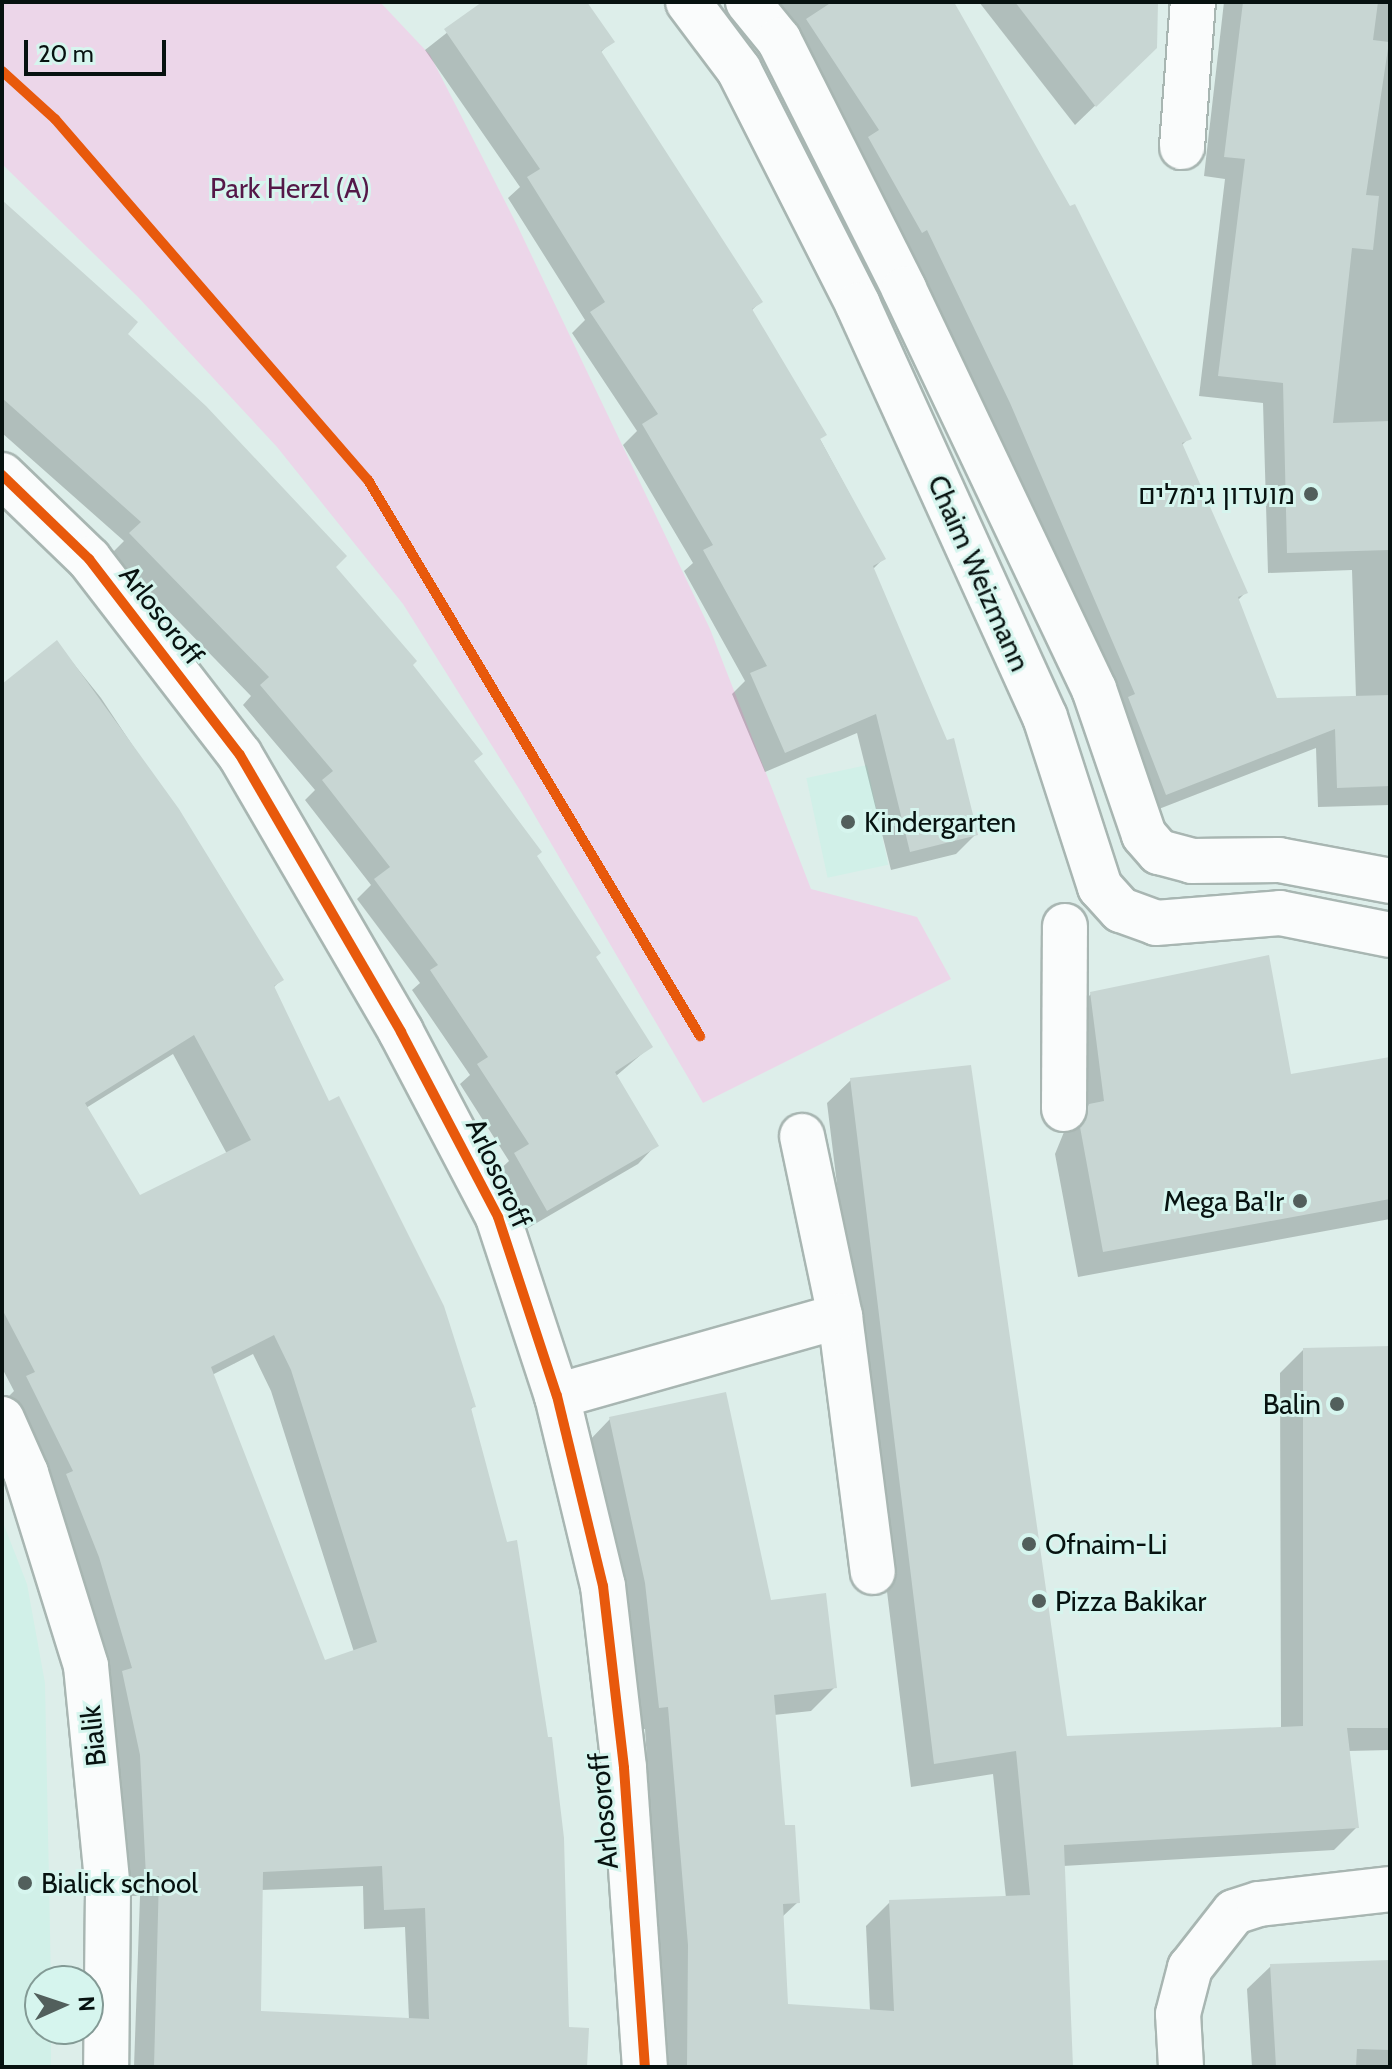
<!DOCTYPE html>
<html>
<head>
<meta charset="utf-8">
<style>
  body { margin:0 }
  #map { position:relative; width:1392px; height:2069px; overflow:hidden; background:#ddeeea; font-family:Cabin,Heebo,sans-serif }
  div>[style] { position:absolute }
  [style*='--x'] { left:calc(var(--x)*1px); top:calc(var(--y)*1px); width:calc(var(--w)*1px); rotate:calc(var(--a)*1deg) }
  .built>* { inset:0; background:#d1f0e8; transform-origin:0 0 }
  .green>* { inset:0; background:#ecd6e9 }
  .shadow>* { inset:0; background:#0003 }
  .building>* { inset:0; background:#c8d6d3 }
  .roads { filter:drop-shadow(2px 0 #a8b6b2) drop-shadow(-2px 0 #a8b6b2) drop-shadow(0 2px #a8b6b2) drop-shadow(0 -2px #a8b6b2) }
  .minor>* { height:44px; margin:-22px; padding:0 22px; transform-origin:22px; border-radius:22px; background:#fafcfc }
  .cycleway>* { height:10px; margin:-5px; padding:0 5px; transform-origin:5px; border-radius:5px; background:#e8590c }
  .dots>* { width:22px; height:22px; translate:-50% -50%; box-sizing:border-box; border:4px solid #d6f5ee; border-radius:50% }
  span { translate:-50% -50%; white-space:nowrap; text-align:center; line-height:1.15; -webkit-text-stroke:6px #d6f5ee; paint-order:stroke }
  .park-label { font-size:28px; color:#551748 }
  .poi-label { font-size:28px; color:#071210 }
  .right { translate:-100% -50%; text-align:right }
  .left { translate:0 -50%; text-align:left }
  .street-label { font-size:28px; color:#071210 }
  .frame { position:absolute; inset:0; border:4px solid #071210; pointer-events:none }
  .north { position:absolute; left:24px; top:1965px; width:80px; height:80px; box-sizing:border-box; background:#d6f5ee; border:2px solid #839a95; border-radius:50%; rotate:87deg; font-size:22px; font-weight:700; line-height:32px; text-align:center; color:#071210 }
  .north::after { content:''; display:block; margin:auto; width:28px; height:36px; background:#525f5c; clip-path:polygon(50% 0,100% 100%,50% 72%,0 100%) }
  .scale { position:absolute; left:24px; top:40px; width:142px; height:36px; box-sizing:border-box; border:4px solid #071210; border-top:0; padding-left:10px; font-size:24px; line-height:28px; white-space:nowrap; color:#071210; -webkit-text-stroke:6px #d6f5ee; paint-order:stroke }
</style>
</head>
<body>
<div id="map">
  <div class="built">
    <i style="left:867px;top:765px;width:102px;height:62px;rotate:78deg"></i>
    <i style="clip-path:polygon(2px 1520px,27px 1584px,45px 1683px,51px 1981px,40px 1981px,40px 2029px,51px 2029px,51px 2067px,2px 2067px)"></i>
  </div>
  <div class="green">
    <i style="clip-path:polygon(2px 2px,380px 2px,430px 55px,517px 225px,710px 629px,811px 889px,917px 917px,951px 979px,703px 1103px,521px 792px,403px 604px,277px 447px,138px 297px,2px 164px)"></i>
  </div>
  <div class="shadow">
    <i style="clip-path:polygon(486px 2px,584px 2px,612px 41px,600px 53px,761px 301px,751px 311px,884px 558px,873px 569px,976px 834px,956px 854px,891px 870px,857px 733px,765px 772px,732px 694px,745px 681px,684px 571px,693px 563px,623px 445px,637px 431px,572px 333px,585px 320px,508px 198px,520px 187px,425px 50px)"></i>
    <i style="clip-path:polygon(766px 2px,952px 2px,1140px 343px,1143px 342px,1189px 438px,1181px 446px,1246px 592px,1237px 601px,1276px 700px,1356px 698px,1352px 570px,1268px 573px,1263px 403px,1199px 396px,1225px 179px,1204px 176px,1224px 2px,1390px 2px,1390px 805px,1318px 807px,1316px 748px,1146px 814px,849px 159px,859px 149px)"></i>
    <i style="clip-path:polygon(979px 2px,1156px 2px,1134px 68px,1075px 125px)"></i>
    <i style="clip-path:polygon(2px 204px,334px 567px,410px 665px,650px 1047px,616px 1076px,656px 1145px,638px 1164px,528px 1228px,496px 1173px,509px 1161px,460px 1084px,470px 1075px,412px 990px,420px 983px,357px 899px,371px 885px,305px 800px,315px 790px,243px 705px,251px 696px,112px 553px,124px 541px,2px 433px)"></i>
    <i style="clip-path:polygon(evenodd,57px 643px,101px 698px,222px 880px,281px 980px,273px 988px,474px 1406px,470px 1410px,567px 2029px,585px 2067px,134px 2067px,140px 1896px,126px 1896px,121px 1777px,103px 1693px,111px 1685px,53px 1490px,7px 1398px,14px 1391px,2px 1368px,2px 687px,57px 643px,173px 1054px,227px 1154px,140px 1198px,86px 1108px,173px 1054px,57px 643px,253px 1354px,271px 1391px,354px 1652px,324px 1663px,212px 1375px,253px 1354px,57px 643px,363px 1886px,364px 1929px,405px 1927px,409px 2020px,259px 2012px,261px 1890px,363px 1886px)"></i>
    <i style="clip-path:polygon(1091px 994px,1289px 1076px,1390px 1059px,1390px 1219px,1078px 1277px,1055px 1154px,1064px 1132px,1078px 1118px,1065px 1020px)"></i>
    <i style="clip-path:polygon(851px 1080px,1065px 1738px,1281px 1729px,1280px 1373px,1303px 1350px,1390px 1348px,1390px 1750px,1348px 1751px,1357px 1827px,1334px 1850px,1063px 1866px,1071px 2067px,666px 2067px,645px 1729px,636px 1730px,587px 1443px,610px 1419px,769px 1602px,835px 1687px,811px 1711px,774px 1715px,783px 1828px,798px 1902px,781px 1918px,786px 2006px,870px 2011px,866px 1926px,890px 1902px,1006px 1898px,993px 1774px,911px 1787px,827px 1103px)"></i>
    <i style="clip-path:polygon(1390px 1962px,1390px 2067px,1252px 2067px,1247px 1989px,1271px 1966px)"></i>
  </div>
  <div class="building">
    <i style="clip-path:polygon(482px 2px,587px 2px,615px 42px,601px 51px,763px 302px,752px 309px,827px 435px,820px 439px,886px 559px,873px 566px,947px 740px,954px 738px,978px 835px,910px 852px,876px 714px,785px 753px,750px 673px,767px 666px,703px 550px,713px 545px,642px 424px,658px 414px,590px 312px,605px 302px,527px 177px,540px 169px,444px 29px)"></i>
    <i style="clip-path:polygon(832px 2px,954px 2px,1070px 206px,1075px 204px,1192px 439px,1182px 443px,1248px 593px,1238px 597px,1277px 698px,1390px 695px,1390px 786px,1337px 788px,1335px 729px,1166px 795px,1128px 697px,1135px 694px,1010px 403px,927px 230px,922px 233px,868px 137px,879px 130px,806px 19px)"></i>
    <i style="clip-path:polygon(1015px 2px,1158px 2px,1157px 48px,1096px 107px)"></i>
    <i style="clip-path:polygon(1243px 2px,1378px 2px,1373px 40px,1389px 42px,1366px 195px,1379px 196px,1373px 250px,1352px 248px,1333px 423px,1390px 421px,1390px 550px,1287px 553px,1283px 383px,1218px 376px,1245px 159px,1224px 157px)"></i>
    <i style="clip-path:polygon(2px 200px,138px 322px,128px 334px,206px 406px,347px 556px,336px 567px,417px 661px,413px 665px,483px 754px,474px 761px,542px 852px,537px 856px,601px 953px,596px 957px,653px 1047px,615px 1072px,659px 1146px,547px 1211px,514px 1153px,529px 1144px,477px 1064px,488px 1057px,430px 970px,438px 965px,374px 879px,390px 867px,322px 780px,333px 771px,260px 685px,269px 677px,129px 533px,141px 522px,2px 398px)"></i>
    <i style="clip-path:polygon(evenodd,57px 640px,179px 809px,284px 980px,274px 986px,329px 1101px,339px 1096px,444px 1306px,476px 1407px,471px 1408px,507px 1542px,517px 1540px,548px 1737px,552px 1737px,564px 1838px,569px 2027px,589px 2028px,587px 2067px,154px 2067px,159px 1876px,146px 1877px,140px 1755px,122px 1671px,132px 1668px,99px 1557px,66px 1474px,73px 1471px,26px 1376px,35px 1372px,2px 1309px,2px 684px,57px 640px,194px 1035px,251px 1140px,140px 1195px,85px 1103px,194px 1035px,57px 640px,274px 1335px,291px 1370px,377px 1642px,325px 1660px,211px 1367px,274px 1335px,57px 640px,382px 1866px,384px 1910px,425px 1908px,429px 2019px,261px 2011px,263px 1872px,382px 1866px)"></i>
    <i style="clip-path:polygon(1269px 955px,1291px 1074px,1390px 1057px,1390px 1199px,1103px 1252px,1080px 1127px,1089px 1104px,1104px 1101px,1090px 992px)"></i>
    <i style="clip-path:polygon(971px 1065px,1067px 1736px,1303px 1726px,1303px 1348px,1390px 1346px,1390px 1728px,1347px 1728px,1359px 1828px,1064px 1845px,1073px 2067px,687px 2067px,688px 1945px,668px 1707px,659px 1708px,645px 1583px,609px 1417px,726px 1392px,771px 1600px,826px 1593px,837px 1688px,774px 1695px,785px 1825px,795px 1825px,800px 1903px,783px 1904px,788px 2004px,894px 2011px,889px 1900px,1030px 1895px,1016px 1751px,934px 1764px,850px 1078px)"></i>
    <i style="clip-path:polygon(1390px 1960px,1390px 2050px,1357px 2049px,1356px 2067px,1276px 2067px,1270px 1964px)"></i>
  </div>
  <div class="roads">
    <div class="minor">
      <i style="--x:688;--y:2;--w:85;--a:53.1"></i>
      <i style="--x:739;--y:70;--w:263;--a:63.1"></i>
      <i style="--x:858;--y:305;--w:452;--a:65.6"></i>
      <i style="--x:1045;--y:717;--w:179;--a:72.1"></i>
      <i style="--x:1100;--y:887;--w:31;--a:48"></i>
      <i style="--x:1121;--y:910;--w:37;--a:20"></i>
      <i style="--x:1156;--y:923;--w:124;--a:-4.6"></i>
      <i style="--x:1280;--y:913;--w:112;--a:11.3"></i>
      <i style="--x:748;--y:2;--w:49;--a:50.8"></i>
      <i style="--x:779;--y:40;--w:279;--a:63.3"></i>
      <i style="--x:904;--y:289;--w:443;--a:64.6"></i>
      <i style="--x:1094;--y:689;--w:154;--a:71.1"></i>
      <i style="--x:1144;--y:835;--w:23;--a:49"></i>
      <i style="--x:1159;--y:852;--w:34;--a:15"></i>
      <i style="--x:1192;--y:861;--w:87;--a:-0.7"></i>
      <i style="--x:1279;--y:860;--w:113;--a:10.7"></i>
      <i style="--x:1182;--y:147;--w:145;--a:-85.7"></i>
      <i style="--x:2;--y:475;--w:121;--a:44"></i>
      <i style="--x:89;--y:559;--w:247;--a:52.4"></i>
      <i style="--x:240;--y:755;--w:320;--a:59.8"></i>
      <i style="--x:401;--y:1032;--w:209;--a:62.3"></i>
      <i style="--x:498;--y:1217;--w:188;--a:71.8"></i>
      <i style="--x:557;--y:1396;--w:195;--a:76.4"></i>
      <i style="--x:603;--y:1586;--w:183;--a:83.4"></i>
      <i style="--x:624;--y:1768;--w:300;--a:86"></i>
      <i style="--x:1064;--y:1109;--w:183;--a:-89.7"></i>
      <i style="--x:802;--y:1136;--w:184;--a:78.1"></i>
      <i style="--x:840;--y:1316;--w:258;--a:82.7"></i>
      <i style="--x:557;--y:1396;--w:294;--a:-15.8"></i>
      <i style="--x:2;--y:1419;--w:59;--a:66"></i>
      <i style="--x:26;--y:1473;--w:202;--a:72.7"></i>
      <i style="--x:86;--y:1666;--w:225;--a:84.4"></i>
      <i style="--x:108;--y:1890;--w:177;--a:90.6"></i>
      <i style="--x:1181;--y:2067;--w:53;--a:-93.2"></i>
      <i style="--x:1178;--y:2014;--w:48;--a:-75.4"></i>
      <i style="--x:1190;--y:1968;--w:71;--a:-51.8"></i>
      <i style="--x:1234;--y:1912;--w:26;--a:-18"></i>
      <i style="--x:1259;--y:1904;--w:132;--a:-6.5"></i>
    </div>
  </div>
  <div class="cycleway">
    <i style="--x:2;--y:71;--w:72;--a:42.2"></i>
    <i style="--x:55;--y:119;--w:478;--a:49.1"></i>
    <i style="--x:368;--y:480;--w:648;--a:59.16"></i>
    <i style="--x:2;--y:475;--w:121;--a:44"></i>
    <i style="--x:89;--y:559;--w:247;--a:52.4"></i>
    <i style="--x:240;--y:755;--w:320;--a:59.8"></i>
    <i style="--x:401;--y:1032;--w:209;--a:62.3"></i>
    <i style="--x:498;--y:1217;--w:188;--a:71.8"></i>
    <i style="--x:557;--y:1396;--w:195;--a:76.4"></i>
    <i style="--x:603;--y:1586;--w:183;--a:83.4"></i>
    <i style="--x:624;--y:1768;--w:300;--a:86"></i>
  </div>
  <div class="dots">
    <i style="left:1311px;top:494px;background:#525f5c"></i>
    <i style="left:848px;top:822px;background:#525f5c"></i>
    <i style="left:1300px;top:1201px;background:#525f5c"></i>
    <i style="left:1337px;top:1404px;background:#525f5c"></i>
    <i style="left:1029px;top:1544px;background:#525f5c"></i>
    <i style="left:1039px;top:1601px;background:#525f5c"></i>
    <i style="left:25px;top:1883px;background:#525f5c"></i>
  </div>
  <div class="park-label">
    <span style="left:290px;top:188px">Park Herzl (A)</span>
  </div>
  <div class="poi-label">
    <span class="right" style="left:1295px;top:494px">מועדון גימלים</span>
    <span class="left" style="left:864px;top:822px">Kindergarten</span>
    <span class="right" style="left:1284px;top:1201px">Mega Ba'Ir</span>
    <span class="right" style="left:1321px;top:1404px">Balin</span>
    <span class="left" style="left:1045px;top:1544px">Ofnaim-Li</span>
    <span class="left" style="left:1055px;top:1601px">Pizza Bakikar</span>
    <span class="left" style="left:41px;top:1883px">Bialick school</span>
  </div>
  <div class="street-label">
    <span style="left:979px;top:573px;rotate:66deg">Chaim Weizmann</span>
    <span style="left:162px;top:615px;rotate:52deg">Arlosoroff</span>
    <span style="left:499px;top:1173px;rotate:65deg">Arlosoroff</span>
    <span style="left:93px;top:1736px;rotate:-96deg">Bialik</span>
    <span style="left:603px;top:1811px;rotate:-95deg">Arlosoroff</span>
  </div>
  <div class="frame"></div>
  <div class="north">N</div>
  <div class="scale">20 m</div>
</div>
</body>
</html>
